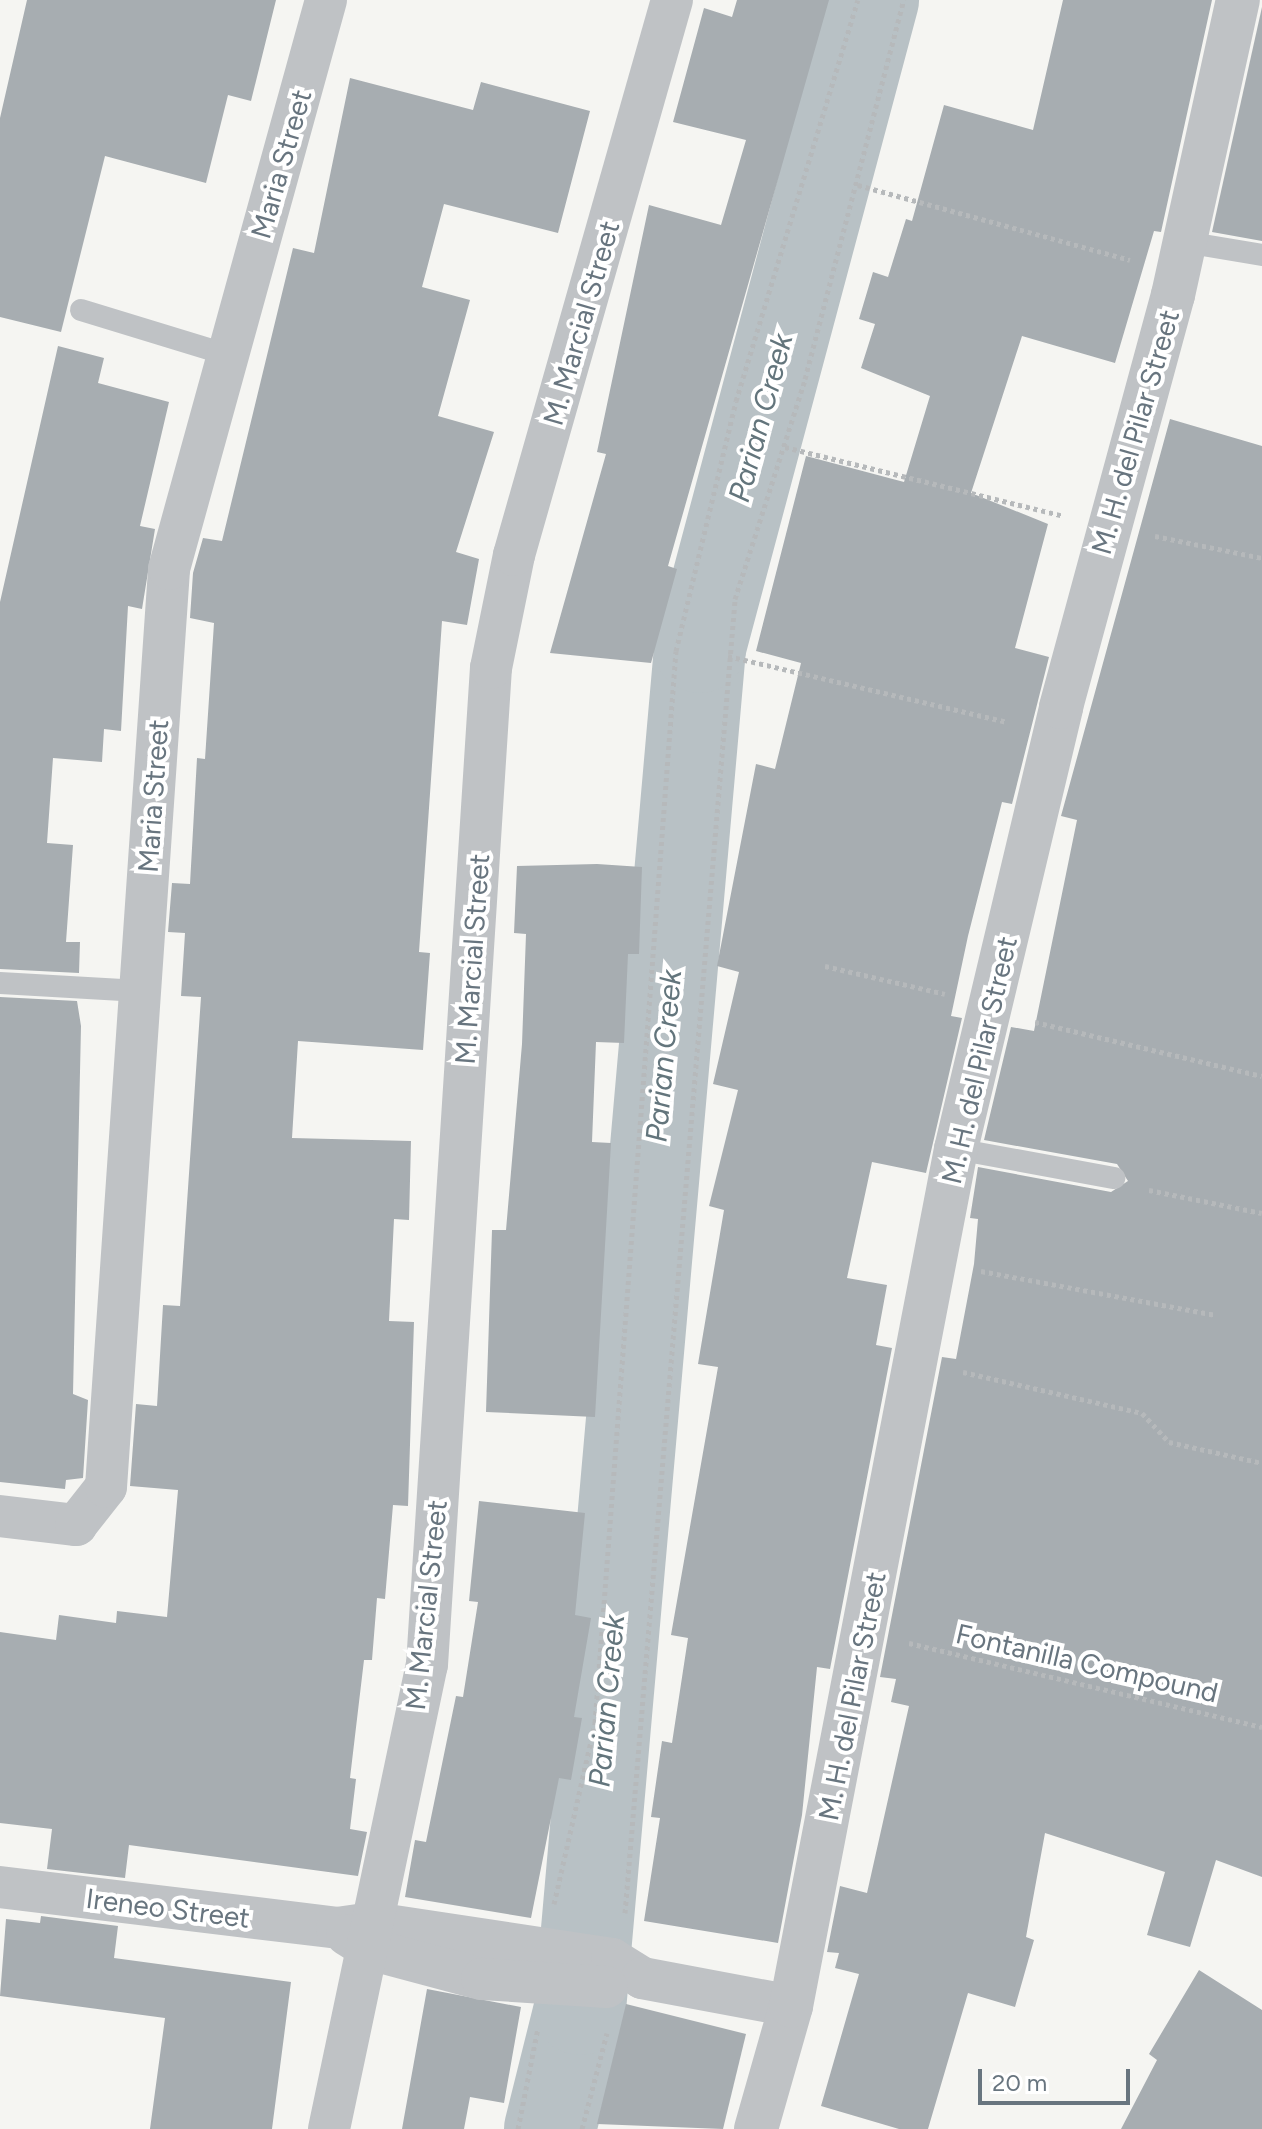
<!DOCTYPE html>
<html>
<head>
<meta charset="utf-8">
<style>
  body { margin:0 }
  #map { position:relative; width:1262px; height:2129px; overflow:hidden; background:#f5f5f2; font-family:Figtree,sans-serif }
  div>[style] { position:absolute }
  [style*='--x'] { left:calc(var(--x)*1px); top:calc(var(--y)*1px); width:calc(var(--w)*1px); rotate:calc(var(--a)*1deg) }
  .river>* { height:92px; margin:-46px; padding:0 46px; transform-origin:46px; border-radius:46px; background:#b8c1c5 }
  .building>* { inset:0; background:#a7adb1 }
  .path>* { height:5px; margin-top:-2.5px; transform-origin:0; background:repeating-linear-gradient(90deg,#b6b9bb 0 4px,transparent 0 8px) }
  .service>* { height:22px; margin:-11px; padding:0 11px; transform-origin:11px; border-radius:11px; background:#bfc2c5 }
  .minor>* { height:42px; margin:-21px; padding:0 21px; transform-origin:21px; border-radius:21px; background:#bfc2c5 }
  .tertiary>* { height:44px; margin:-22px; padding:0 22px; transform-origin:22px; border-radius:22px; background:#bfc2c5 }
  span { translate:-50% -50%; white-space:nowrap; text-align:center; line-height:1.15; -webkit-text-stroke:8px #fff; paint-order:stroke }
  .street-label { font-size:28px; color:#68757f }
  .water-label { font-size:30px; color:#63757c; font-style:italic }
  .scale { position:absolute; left:978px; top:2069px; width:152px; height:36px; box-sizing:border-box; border:4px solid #68757f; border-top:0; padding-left:10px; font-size:24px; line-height:28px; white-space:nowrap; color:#68757f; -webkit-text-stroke:6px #fff; paint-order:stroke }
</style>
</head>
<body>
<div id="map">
  <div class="river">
    <i style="--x:550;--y:2129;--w:124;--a:-76"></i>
    <i style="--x:580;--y:2009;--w:1367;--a:-84.96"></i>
    <i style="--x:700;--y:647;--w:670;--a:-75.03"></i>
  </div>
  <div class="building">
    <i style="clip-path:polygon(27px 0,276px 0,251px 101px,228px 95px,206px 183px,105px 156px,61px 332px,0 317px,0 118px)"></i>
    <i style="clip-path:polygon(737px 0,829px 0,668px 566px,677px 569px,651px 663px,550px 653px,606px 454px,597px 452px,649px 205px,721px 225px,746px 140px,673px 122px,704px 8px,732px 17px)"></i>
    <i style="clip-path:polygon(1063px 0,1212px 0,1161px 232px,1154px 231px,1115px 363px,1022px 336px,971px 493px,1048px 524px,1015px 648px,1049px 657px,1012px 804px,1002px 802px,968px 936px,951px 1016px,962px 1018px,926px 1173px,872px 1162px,847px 1278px,887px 1285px,876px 1345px,892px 1348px,830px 1669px,817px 1667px,802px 1815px,778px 1943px,644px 1921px,660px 1818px,651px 1817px,662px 1741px,672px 1743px,688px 1638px,671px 1635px,718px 1367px,698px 1364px,724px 1210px,709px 1206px,738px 1090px,713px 1084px,739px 972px,717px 966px,756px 764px,775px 769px,801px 663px,756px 651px,806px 456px,904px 482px,930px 396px,861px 368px,875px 324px,859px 319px,873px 272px,888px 277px,906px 219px,912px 221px,944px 105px,1033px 130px)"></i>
    <i style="clip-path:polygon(1262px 7px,1262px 241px,1212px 232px)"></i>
    <i style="clip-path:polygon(350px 78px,473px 110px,481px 82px,590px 111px,558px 233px,444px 204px,422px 287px,470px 300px,438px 416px,494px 432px,456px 552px,479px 559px,467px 625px,442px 621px,419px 952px,430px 953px,423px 1050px,298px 1041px,292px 1138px,411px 1141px,409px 1220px,394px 1219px,389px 1321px,414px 1322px,408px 1506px,393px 1505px,385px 1599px,377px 1598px,372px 1660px,364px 1660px,350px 1778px,356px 1779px,350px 1829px,367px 1832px,358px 1876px,129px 1845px,125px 1878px,47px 1869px,52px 1829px,0 1823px,0 1632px,56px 1640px,59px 1615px,116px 1623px,117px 1611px,167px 1617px,178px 1490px,130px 1486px,136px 1404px,157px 1406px,163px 1305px,180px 1306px,201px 997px,181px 996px,185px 933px,168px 932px,172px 883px,190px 884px,197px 758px,205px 759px,214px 623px,190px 618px,193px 573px,203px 538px,222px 541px,293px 248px,314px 253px)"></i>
    <i style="clip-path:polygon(58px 346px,104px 358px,98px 383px,169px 402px,140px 526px,155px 529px,142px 609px,128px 606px,121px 731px,104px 729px,102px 762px,53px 758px,47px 843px,73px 845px,66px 942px,80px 942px,79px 973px,0 969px,0 602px)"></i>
    <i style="clip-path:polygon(1170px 419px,1262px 446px,1262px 1877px,1216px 1860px,1190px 1947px,1147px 1935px,1165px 1872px,1045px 1833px,1026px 1937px,1034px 1940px,1015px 2007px,968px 1993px,928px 2129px,899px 2129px,821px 2106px,859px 1974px,835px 1968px,839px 1953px,827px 1952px,840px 1886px,867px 1893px,909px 1706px,891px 1702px,896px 1679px,880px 1677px,942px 1357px,956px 1359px,974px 1264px,978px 1219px,970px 1218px,978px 1167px,1111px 1192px,1128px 1181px,1117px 1164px,984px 1140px,1011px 1027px,1034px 1031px,1077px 820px,1061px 816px)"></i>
    <i style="clip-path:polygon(597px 864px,642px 867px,639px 954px,628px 954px,624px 1043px,596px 1042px,592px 1142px,611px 1143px,595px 1417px,486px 1412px,492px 1230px,506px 1230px,522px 1044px,526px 934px,514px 933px,517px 866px)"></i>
    <i style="clip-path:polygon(0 997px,77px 1001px,81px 1026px,73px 1394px,88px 1400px,83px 1478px,66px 1480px,65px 1489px,0 1482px)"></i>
    <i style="clip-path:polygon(479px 1501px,585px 1513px,575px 1615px,591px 1618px,574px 1717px,582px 1718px,571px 1780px,559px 1778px,531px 1918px,405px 1897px,415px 1840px,426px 1842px,456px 1696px,463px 1697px,478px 1602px,469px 1601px)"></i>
    <i style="clip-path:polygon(41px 1916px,118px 1926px,114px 1958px,291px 1982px,272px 2129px,150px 2129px,165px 2018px,0 1996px,6px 1919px,40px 1923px)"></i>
    <i style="clip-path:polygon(1199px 1970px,1262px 2010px,1262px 2129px,1121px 2129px,1157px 2060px,1149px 2054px)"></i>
    <i style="clip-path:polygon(427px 1989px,521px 2007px,504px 2103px,470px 2097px,464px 2129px,402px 2129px)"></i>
    <i style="clip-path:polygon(626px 2004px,746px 2034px,723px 2129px,597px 2124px)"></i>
  </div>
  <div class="path">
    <i style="--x:858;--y:185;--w:282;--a:15.4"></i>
    <i style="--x:785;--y:447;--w:287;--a:13.9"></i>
    <i style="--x:1155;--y:536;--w:109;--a:11.6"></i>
    <i style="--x:728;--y:656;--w:287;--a:13.3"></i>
    <i style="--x:825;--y:966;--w:123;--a:13.1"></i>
    <i style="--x:1035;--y:1022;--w:233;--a:13.4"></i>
    <i style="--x:1149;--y:1190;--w:115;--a:11.5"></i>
    <i style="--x:981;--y:1271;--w:239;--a:10.6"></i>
    <i style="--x:963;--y:1372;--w:184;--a:12.9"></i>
    <i style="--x:1142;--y:1413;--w:40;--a:47"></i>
    <i style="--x:1169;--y:1442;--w:95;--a:12.7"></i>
    <i style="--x:909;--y:1643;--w:363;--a:13.4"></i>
    <i style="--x:554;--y:1904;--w:186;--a:-77.2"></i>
    <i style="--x:595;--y:1723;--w:1075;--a:-85.68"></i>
    <i style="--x:676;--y:651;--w:257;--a:-76.5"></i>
    <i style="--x:736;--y:401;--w:419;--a:-73.1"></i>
    <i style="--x:625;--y:1913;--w:1319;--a:-85.21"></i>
    <i style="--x:735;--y:599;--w:231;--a:-72.3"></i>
    <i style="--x:805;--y:379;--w:392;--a:-75.4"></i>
    <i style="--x:518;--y:2129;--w:103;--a:-78.8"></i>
    <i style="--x:582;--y:2129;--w:99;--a:-75.4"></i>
  </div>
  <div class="service">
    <i style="--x:1185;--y:242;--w:78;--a:9.6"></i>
    <i style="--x:81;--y:310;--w:154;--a:17"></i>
    <i style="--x:0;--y:983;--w:140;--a:3.3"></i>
    <i style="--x:956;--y:1149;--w:161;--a:10.4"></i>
  </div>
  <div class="minor">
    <i style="--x:0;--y:1516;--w:77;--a:6.8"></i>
    <i style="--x:76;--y:1525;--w:48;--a:-51.7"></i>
    <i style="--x:106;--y:1487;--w:920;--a:-86.07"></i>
    <i style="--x:169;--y:569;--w:590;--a:-74.57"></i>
    <i style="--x:0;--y:1887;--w:339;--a:6.9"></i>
    <i style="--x:337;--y:1928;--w:37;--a:-8"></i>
    <i style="--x:374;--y:1923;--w:241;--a:8.6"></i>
    <i style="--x:612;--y:1959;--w:36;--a:32"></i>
    <i style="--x:642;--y:1978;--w:152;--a:10.6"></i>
    <i style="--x:347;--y:1935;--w:26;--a:32"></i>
    <i style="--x:369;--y:1949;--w:117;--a:14.9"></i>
    <i style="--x:482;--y:1979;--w:125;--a:3.7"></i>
    <i style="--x:329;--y:2129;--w:474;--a:-78.1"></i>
    <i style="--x:427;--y:1665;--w:999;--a:-86.33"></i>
    <i style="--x:491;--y:668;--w:115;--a:-78.5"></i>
    <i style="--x:514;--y:555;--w:577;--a:-74.11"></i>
  </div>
  <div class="tertiary">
    <i style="--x:756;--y:2129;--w:128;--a:-74.1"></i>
    <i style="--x:791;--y:2006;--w:873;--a:-79.1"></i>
    <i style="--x:956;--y:1149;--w:454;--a:-76.6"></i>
    <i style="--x:1061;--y:707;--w:427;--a:-74.8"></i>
    <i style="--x:1173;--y:295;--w:302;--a:-77.6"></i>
  </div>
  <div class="street-label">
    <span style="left:281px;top:164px;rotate:-74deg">Maria Street</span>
    <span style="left:581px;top:323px;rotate:-74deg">M. Marcial Street</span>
    <span style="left:1135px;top:432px;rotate:-74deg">M. H. del Pilar Street</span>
    <span style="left:153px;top:796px;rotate:-86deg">Maria Street</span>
    <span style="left:472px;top:959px;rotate:-86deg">M. Marcial Street</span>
    <span style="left:979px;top:1060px;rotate:-77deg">M. H. del Pilar Street</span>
    <span style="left:426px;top:1605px;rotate:-84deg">M. Marcial Street</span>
    <span style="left:1087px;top:1663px;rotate:13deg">Fontanilla Compound</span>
    <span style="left:852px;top:1696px;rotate:-79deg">M. H. del Pilar Street</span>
    <span style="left:168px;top:1908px;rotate:7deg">Ireneo Street</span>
  </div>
  <div class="water-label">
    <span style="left:761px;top:418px;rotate:-75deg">Parian Creek</span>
    <span style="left:664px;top:1056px;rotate:-85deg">Parian Creek</span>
    <span style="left:607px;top:1701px;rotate:-85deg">Parian Creek</span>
  </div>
  <div class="scale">20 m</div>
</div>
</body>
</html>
